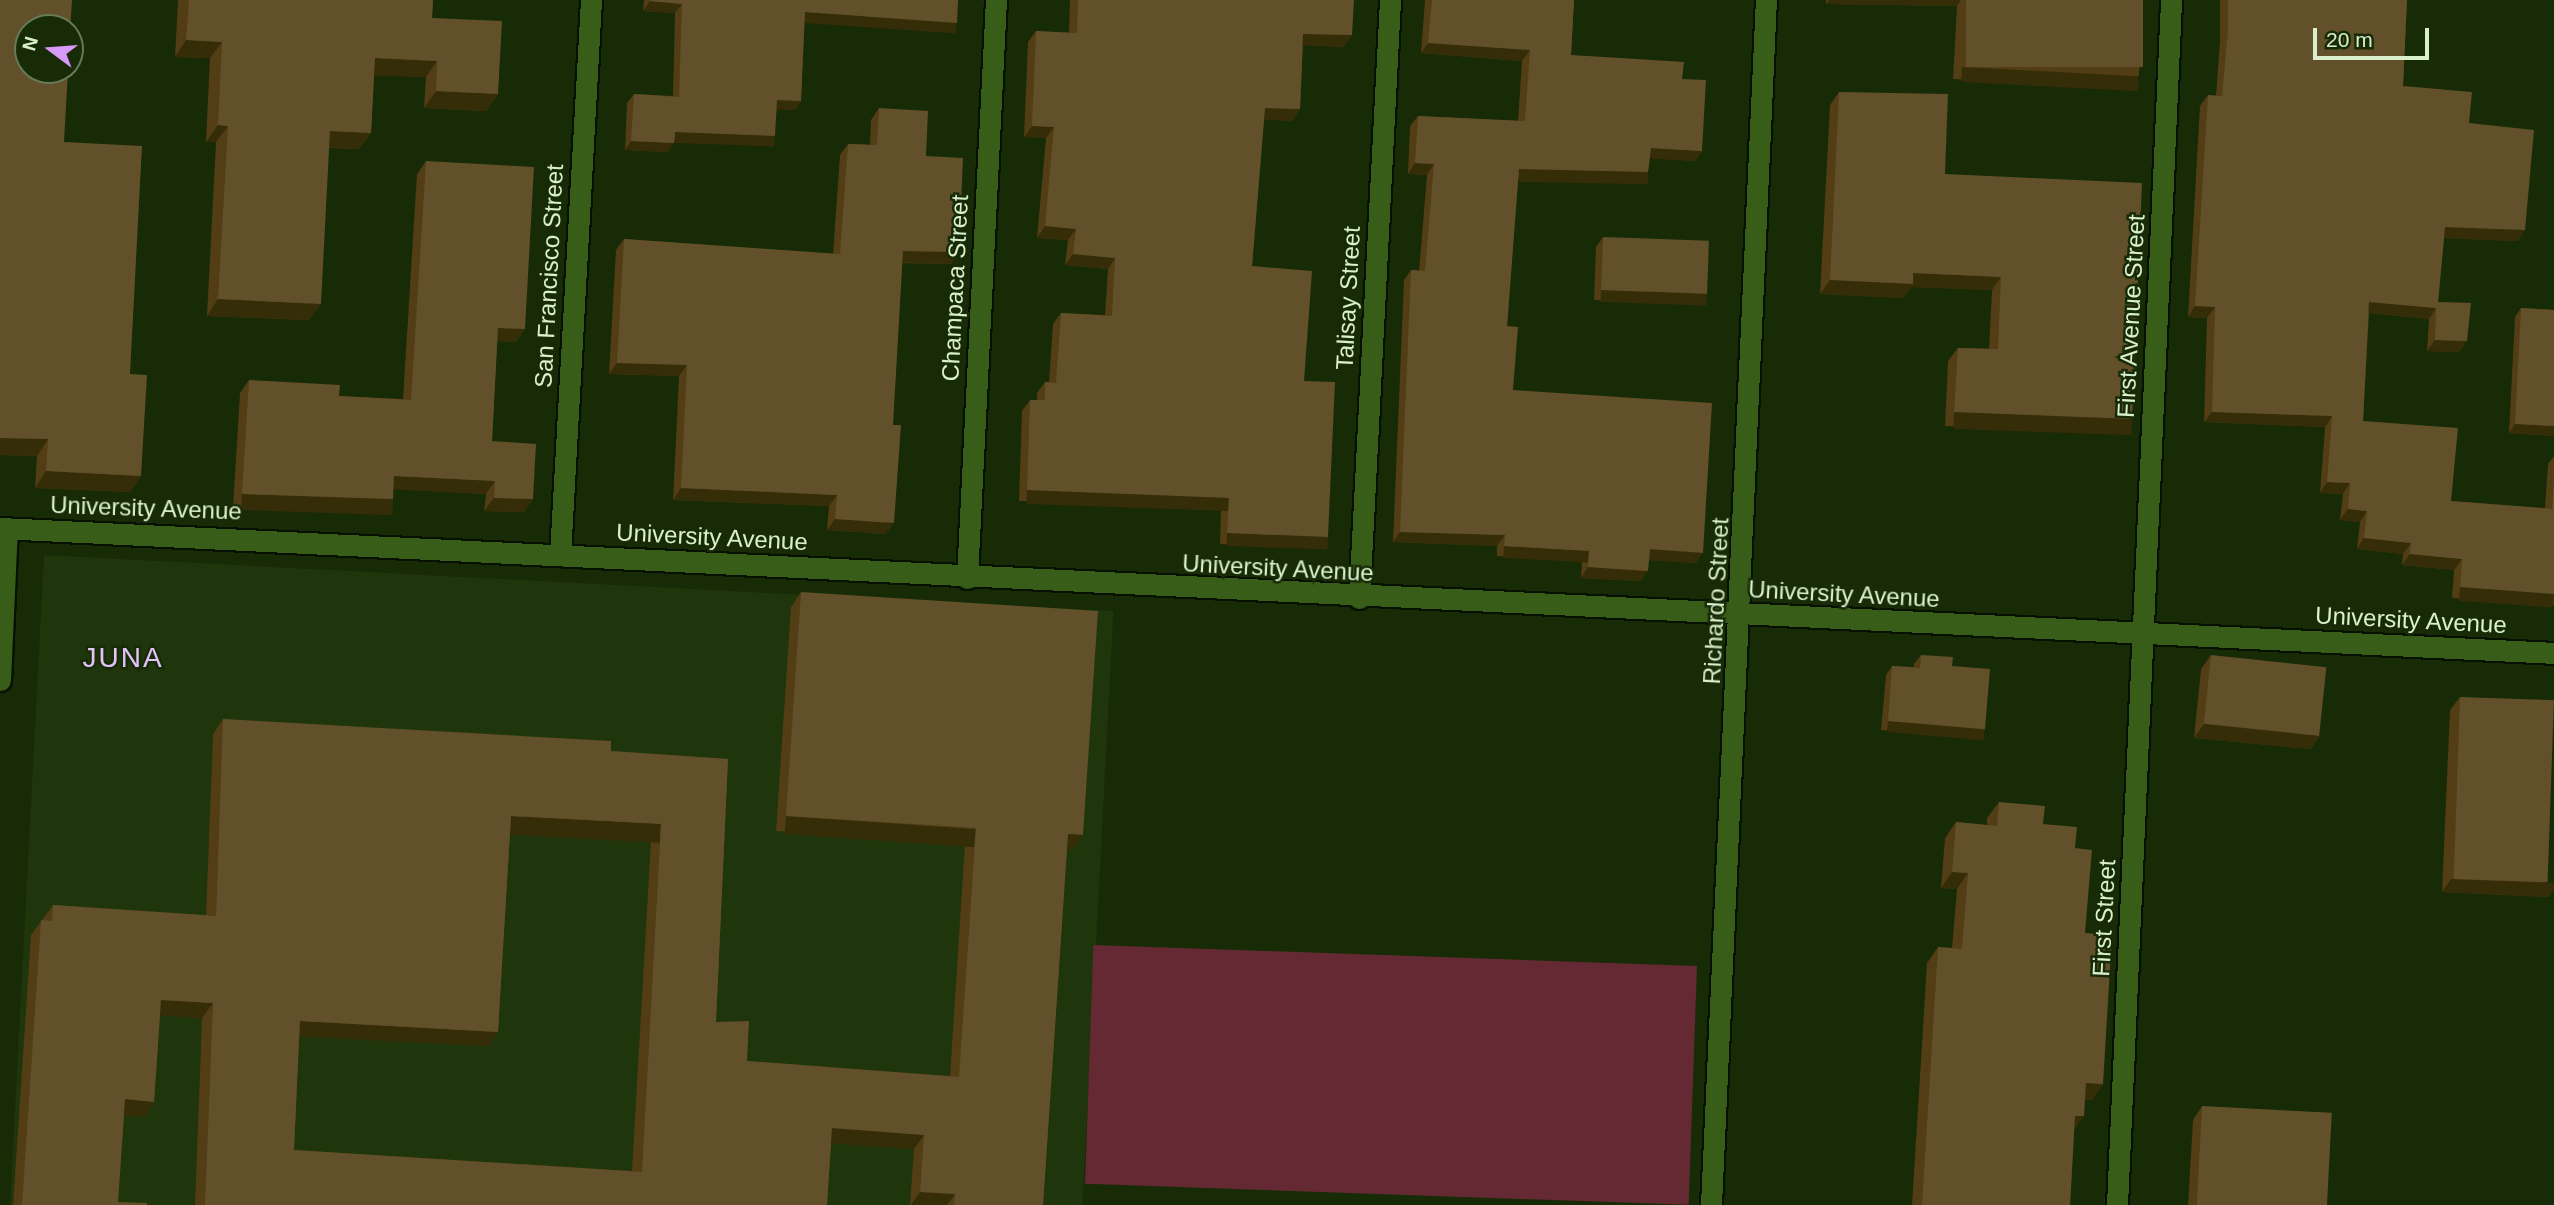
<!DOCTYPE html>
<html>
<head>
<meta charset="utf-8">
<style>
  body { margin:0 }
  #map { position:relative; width:2554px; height:1205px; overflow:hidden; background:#172b07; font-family:Arial,sans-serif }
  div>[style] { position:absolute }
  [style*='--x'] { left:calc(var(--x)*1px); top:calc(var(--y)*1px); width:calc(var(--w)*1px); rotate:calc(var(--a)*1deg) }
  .built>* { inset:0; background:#1f350c; transform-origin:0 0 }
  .green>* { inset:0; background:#642932; transform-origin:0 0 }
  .roads { filter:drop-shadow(2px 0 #061101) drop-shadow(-2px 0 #061101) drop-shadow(0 2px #061101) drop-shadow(0 -2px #061101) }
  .minor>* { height:21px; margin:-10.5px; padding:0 10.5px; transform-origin:10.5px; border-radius:10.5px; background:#385d18 }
  .wall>* { inset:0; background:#523d15 }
  .shaded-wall>* { inset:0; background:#342d07; transform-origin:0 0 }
  .building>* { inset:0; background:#615029; transform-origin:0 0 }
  span { translate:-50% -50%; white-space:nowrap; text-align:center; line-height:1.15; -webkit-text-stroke:5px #172b07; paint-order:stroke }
  .street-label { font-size:24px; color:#daf0cd }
  .quarter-label { font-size:28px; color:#e3c2f6; letter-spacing:2px }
  .north { position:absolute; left:14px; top:14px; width:70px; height:70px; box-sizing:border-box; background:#172b07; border:2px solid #657a56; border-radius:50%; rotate:286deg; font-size:19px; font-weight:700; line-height:28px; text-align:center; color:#daf0cd }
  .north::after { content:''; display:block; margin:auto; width:24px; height:32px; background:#d89af8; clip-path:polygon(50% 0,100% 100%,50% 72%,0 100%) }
  .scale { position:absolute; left:2313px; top:28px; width:116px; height:32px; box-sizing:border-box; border:4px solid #daf0cd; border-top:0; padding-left:9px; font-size:21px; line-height:24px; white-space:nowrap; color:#daf0cd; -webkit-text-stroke:5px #172b07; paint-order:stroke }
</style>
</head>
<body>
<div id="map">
  <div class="built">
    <i style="left:44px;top:555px;width:1071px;height:651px;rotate:3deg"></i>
  </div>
  <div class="green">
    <i style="left:1697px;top:966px;width:239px;height:604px;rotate:92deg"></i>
  </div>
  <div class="roads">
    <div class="minor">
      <i style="--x:0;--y:528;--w:2557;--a:2.8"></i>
      <i style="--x:560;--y:555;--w:556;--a:-86.8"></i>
      <i style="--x:967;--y:578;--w:579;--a:-87.13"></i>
      <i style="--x:1359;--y:598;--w:599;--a:-87.03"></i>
      <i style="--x:0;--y:680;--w:152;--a:-87.4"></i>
      <i style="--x:1711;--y:1205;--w:1206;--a:-87.39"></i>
      <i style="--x:2117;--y:1205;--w:1206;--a:-87.43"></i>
    </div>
  </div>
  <div class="wall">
    <i style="clip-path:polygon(0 0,64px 142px,130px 374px,141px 476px,130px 492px,35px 488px,37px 456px,0 455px)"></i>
    <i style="clip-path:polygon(178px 0,433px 0,432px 18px,498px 94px,486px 111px,424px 108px,426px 77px,374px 75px,371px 133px,359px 149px,329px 148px,309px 320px,207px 316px,216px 142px,206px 142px,210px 58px,175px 57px)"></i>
    <i style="clip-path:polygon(644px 0,958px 0,950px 32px,804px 22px,801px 101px,795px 110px,777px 109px,769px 145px,674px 141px,668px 152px,625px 150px,627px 103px,634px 94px,673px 96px,675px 13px,643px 11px)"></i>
    <i style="clip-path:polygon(1070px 0,1354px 0,1344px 47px,1303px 45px,1300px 109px,1292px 121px,1264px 119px,1252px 266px,1304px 381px,1328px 537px,1320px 548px,1220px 544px,1221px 509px,1019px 501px,1022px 411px,1030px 400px,1037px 400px,1037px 393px,1045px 382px,1049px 382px,1053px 324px,1061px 313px,1105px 315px,1108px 269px,1065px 265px,1068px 240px,1037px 238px,1046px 138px,1024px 137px,1028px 42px,1036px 31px,1069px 33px)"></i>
    <i style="clip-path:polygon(1425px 0,1574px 0,1571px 55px,1682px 79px,1702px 151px,1695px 161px,1650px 158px,1648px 172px,1641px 182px,1518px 179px,1507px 326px,1513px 390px,1696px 563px,1649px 560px,1641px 581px,1581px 578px,1582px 561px,1497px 556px,1497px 546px,1393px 542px,1404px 280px,1411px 270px,1419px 271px,1427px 175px,1408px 174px,1410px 126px,1418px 116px,1518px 121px,1522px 61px,1421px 53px)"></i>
    <i style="clip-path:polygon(1826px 0,2143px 0,2139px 75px,2130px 87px,1953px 79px,1957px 6px,1826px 4px)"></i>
    <i style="clip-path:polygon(2220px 0,2407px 0,2403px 86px,2469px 123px,2518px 241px,2444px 238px,2438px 302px,2467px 341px,2459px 352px,2427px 351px,2429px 319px,2369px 313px,2363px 421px,2451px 501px,2545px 508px,2548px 464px,2554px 456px,2554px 605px,2452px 598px,2454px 570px,2402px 565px,2403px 554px,2357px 549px,2360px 522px,2340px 520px,2343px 494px,2320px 493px,2325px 427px,2204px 422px,2207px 318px,2188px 317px,2200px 106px,2208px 95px,2216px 96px,2220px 41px)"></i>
    <i style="clip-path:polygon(1839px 92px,1945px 174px,2132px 419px,2123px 433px,1945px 426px,1948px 361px,1958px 348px,1989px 349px,1992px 290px,1911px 287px,1903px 298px,1820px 294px,1830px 105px)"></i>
    <i style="clip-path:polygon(879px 108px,926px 156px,959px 252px,951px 264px,902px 263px,886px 534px,827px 530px,829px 506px,673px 500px,679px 376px,609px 374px,616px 250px,624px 239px,833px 254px,840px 155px,848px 144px,870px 145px,871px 120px)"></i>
    <i style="clip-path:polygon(426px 161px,525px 329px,516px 342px,497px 341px,492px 441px,533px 499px,524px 512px,484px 511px,486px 494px,393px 489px,393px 499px,383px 512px,233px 507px,240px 393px,249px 380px,339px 396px,403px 399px,417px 174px)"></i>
    <i style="clip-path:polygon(1603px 237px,1707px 294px,1700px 304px,1594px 300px,1596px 247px)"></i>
    <i style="clip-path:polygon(2521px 308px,2554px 310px,2554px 436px,2509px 433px,2515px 317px)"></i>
    <i style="clip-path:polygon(evenodd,801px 592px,1073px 850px,1067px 849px,1043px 1205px,910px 1205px,914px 1149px,831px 1143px,827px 1205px,195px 1205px,202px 1018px,160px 1015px,154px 1102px,144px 1117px,124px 1115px,118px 1202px,147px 1205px,13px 1205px,31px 935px,53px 905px,206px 915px,213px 734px,223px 719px,611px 751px,728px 759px,716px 1022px,747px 1061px,950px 1076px,965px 843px,776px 831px,791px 607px,801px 592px,510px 832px,651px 839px,632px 1171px,294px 1150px,299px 1036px,488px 1046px,498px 1032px,510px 832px)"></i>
    <i style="clip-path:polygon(1921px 655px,1952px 666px,1985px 729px,1979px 738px,1881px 730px,1886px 675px,1892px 666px,1914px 667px,1914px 664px)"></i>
    <i style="clip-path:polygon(2211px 655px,2320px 736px,2310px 749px,2194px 738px,2201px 669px)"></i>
    <i style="clip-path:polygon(2460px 697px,2549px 897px,2442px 892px,2450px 710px)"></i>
    <i style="clip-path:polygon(1999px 802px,2043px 824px,2075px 848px,2103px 1084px,2092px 1100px,2085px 1100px,2074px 1130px,2070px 1205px,1912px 1205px,1927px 963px,1938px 947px,1952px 948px,1957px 889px,1941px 888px,1945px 838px,1956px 822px,1987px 825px,1987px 818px)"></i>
    <i style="clip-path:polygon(2202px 1106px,2327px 1205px,2188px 1205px,2193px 1120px)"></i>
  </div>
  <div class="shaded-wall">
    <i style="clip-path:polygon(1829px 0,1961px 0,1957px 6px,1826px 4px)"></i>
    <i style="clip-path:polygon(650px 1px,682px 4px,675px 13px,643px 11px)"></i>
    <i style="left:805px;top:12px;width:152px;height:11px;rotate:4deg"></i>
    <i style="clip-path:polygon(1303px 34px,1352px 35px,1344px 47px,1295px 45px)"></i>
    <i style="clip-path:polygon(186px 40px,222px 42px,210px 58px,175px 57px)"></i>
    <i style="clip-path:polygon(1428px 43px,1530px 50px,1522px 61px,1421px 53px)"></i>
    <i style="clip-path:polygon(375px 58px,437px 61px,426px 77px,363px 75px)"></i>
    <i style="left:1962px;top:67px;width:177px;height:15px;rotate:3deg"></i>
    <i style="clip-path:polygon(436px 91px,498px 94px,486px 111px,424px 108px)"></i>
    <i style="clip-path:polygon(777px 100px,801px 101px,795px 110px,771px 109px)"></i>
    <i style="clip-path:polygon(1265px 108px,1300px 109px,1292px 121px,1257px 119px)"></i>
    <i style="clip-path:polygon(218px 125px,228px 126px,216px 142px,206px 142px)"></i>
    <i style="clip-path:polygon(1032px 126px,1054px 127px,1046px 138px,1024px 137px)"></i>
    <i style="clip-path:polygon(330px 131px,371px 133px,359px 149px,318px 147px)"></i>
    <i style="left:675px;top:132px;width:100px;height:11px;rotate:2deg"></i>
    <i style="clip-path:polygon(631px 141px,674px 143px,668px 152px,625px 150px)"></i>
    <i style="clip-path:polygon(1651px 148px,1702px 151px,1695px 161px,1643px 158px)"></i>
    <i style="clip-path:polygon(1415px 163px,1434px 164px,1427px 175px,1408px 174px)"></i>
    <i style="left:1519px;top:169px;width:129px;height:13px;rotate:1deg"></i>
    <i style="clip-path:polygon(1045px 226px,1076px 229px,1068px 240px,1037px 238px)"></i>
    <i style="clip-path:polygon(2445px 227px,2525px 230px,2518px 241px,2437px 238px)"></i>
    <i style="clip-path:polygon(903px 251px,959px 252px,951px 264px,895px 262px)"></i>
    <i style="clip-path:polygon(1073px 254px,1115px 258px,1108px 269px,1065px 265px)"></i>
    <i style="clip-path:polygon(1913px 273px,2001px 277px,1992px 290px,1911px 287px,1903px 298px,1820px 294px,1830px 280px)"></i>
    <i style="left:1601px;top:290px;width:106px;height:12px;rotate:2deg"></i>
    <i style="clip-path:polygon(218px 299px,321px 304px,309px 320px,207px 316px)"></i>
    <i style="clip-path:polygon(2369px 302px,2436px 308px,2429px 319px,2362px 312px)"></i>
    <i style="clip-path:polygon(2195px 306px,2215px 307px,2207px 318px,2188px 317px)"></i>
    <i style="clip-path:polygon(498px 328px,525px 329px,516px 342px,489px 341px)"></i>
    <i style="clip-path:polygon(2435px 340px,2467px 341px,2459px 352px,2427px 351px)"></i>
    <i style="clip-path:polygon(617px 363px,687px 365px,679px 376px,609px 374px)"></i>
    <i style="left:1954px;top:412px;width:178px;height:17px;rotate:2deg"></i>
    <i style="clip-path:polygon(2212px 412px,2332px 416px,2325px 427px,2204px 422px)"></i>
    <i style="clip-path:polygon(2515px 424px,2554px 426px,2554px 436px,2509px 433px)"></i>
    <i style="clip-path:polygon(0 438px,48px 439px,37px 456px,0 455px)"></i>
    <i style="clip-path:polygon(46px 471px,141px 476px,130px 492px,35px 488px)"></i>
    <i style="clip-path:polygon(394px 476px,495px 481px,486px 494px,385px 489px)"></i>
    <i style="clip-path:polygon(2327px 482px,2350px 483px,2343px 494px,2320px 493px)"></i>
    <i style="clip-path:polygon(681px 488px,837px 495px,829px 506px,673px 500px)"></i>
    <i style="left:1027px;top:490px;width:202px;height:14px;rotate:2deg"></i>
    <i style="left:242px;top:494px;width:151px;height:16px;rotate:2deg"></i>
    <i style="clip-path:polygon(494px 498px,533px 499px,524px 512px,484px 511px)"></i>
    <i style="clip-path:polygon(2348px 509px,2367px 511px,2360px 522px,2340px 520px)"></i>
    <i style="clip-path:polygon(835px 519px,894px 523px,886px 534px,827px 530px)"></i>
    <i style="clip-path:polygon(1400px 532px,1505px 535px,1497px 546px,1393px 542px)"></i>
    <i style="left:1227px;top:533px;width:101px;height:13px;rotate:2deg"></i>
    <i style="clip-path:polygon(2364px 538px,2411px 543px,2403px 554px,2357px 549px)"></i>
    <i style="left:1504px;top:546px;width:85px;height:12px;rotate:3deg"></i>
    <i style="clip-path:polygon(1650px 549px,1703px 553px,1696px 563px,1642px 560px)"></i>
    <i style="clip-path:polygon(2410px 554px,2462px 559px,2454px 570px,2402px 565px)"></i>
    <i style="clip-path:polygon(1588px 567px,1648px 571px,1641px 581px,1581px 578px)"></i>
    <i style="left:2460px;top:587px;width:94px;height:14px;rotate:4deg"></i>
    <i style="left:1888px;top:721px;width:97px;height:11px;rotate:5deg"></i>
    <i style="clip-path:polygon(2204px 724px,2320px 736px,2310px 749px,2194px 738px)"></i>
    <i style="left:511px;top:816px;width:150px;height:19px;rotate:3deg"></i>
    <i style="left:786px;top:816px;width:190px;height:18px;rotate:4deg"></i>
    <i style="clip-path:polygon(1068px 834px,1083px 835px,1073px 850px,1057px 848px)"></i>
    <i style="clip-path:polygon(1952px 872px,1968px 873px,1957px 889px,1941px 888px)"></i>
    <i style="clip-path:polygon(2451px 879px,2554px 883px,2554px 889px,2549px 897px,2442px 892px)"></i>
    <i style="clip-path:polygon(161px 1000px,213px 1003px,202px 1018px,151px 1015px)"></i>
    <i style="clip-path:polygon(300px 1021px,498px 1032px,488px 1046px,290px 1036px)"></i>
    <i style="clip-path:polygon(2086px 1083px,2103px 1084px,2092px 1100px,2075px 1099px)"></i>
    <i style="clip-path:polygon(125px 1099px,154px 1102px,144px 1117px,114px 1114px)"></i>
    <i style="clip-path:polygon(2075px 1116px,2084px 1116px,2073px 1132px)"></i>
    <i style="clip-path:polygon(832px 1128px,924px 1135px,914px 1149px,822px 1143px)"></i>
    <i style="clip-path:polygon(920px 1192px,955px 1194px,947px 1205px,911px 1205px)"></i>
  </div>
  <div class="building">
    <i style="clip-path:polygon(0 0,72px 0,70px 32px,70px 28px,28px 28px,28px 70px,68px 70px,64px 142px,142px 146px,130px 374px,147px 375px,141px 476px,46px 471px,48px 439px,0 438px)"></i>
    <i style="clip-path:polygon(189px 0,433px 0,432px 18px,502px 21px,498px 94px,436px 91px,437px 61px,375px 58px,371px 133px,330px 131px,321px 304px,218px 299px,228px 126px,218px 125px,222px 42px,186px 40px)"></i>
    <i style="clip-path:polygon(650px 0,958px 0,957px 23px,805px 12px,801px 101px,777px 100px,775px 136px,675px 132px,674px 143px,631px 141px,634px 94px,679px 97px,682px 4px,650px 1px)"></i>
    <i style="clip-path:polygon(1078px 0,1354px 0,1352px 35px,1303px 34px,1300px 109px,1265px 108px,1252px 266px,1312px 271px,1304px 381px,1335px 382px,1328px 537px,1227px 533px,1229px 498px,1027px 490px,1030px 400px,1045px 400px,1045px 382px,1056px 383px,1061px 313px,1112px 316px,1115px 258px,1073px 254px,1076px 229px,1045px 226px,1054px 127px,1032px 126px,1036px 31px,1077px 33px)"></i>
    <i style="clip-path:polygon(1432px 0,1574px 0,1571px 55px,1684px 62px,1682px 79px,1706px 80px,1702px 151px,1651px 148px,1648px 172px,1519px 169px,1507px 326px,1518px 327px,1513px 390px,1712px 403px,1703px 553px,1650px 549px,1648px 571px,1588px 567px,1589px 551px,1504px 546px,1505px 535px,1400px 532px,1411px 270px,1425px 271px,1434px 164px,1415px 163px,1418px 116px,1525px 121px,1530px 50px,1428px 43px)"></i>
    <i style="left:1966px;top:0;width:177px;height:67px"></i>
    <i style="clip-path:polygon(2228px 0,2407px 0,2403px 86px,2472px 92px,2469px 123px,2534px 130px,2525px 230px,2445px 227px,2438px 302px,2471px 303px,2467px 341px,2435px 340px,2436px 308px,2369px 302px,2363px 421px,2458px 428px,2451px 501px,2552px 509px,2554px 478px,2554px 594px,2460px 587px,2462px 559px,2410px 554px,2411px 543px,2364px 538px,2367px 511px,2348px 509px,2350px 483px,2327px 482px,2332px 416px,2212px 412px,2215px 307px,2195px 306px,2208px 95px,2222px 96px,2228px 30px)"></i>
    <i style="clip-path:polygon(1839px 92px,1948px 94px,1945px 174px,2142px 183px,2132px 419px,1954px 412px,1958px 348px,1998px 349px,2001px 277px,1913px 273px,1913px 284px,1830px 280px)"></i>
    <i style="clip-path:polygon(879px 108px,928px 111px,926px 156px,963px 158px,959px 252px,903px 251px,893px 425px,901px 425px,894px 523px,835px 519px,837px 495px,681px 488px,687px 365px,617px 363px,624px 239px,840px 254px,848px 144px,877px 145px)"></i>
    <i style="clip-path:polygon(426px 161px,534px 167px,525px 329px,498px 328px,492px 441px,536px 444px,533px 499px,494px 498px,495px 481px,394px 476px,393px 499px,242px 494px,249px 380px,340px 385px,339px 396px,411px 400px)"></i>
    <i style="left:1603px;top:237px;width:106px;height:53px;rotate:2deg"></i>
    <i style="clip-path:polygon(2521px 308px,2554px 310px,2554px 426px,2515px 424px)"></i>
    <i style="clip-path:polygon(evenodd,801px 592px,1098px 611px,1083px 835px,1068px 834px,1043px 1205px,954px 1205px,955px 1194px,920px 1192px,924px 1135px,832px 1128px,827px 1205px,205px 1205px,213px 1003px,161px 1000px,154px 1102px,125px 1099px,118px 1202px,147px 1203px,147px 1205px,22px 1205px,41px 920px,52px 921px,53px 905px,216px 916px,223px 719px,611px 741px,611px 751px,728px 759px,716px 1022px,749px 1021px,747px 1061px,959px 1077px,976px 828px,786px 816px,801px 592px,511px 816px,661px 824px,642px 1172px,294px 1150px,300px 1021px,498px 1032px,511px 816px)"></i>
    <i style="clip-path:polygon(1921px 655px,1953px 657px,1952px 666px,1990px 669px,1985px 729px,1888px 721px,1892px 666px,1920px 668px)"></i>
    <i style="left:2211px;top:655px;width:116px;height:69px;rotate:6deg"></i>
    <i style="left:2460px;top:697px;width:94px;height:182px;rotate:2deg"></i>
    <i style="clip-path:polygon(1999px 802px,2045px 806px,2043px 824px,2077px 827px,2075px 848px,2092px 850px,2085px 933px,2112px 935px,2103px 1084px,2086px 1083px,2084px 1116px,2075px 1116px,2070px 1205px,1922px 1205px,1938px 947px,1962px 949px,1968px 873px,1952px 872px,1956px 822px,1997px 826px)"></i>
    <i style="left:2202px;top:1106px;width:130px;height:99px;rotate:3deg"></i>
  </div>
  <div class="street-label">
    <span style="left:549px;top:276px;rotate:-87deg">San Francisco Street</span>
    <span style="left:955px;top:288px;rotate:-87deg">Champaca Street</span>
    <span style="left:1348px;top:298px;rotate:-87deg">Talisay Street</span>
    <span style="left:2131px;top:316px;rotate:-87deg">First Avenue Street</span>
    <span style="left:146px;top:508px;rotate:2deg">University Avenue</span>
    <span style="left:712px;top:537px;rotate:3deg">University Avenue</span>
    <span style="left:1278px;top:568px;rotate:3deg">University Avenue</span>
    <span style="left:1844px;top:594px;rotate:3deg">University Avenue</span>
    <span style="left:1716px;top:601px;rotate:-87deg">Richardo Street</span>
    <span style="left:2411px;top:620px;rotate:3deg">University Avenue</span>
    <span style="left:2104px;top:918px;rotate:-87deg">First Street</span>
  </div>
  <div class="quarter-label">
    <span style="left:123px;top:658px">JUNA</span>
  </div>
  <div class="north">N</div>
  <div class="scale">20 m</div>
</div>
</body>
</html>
